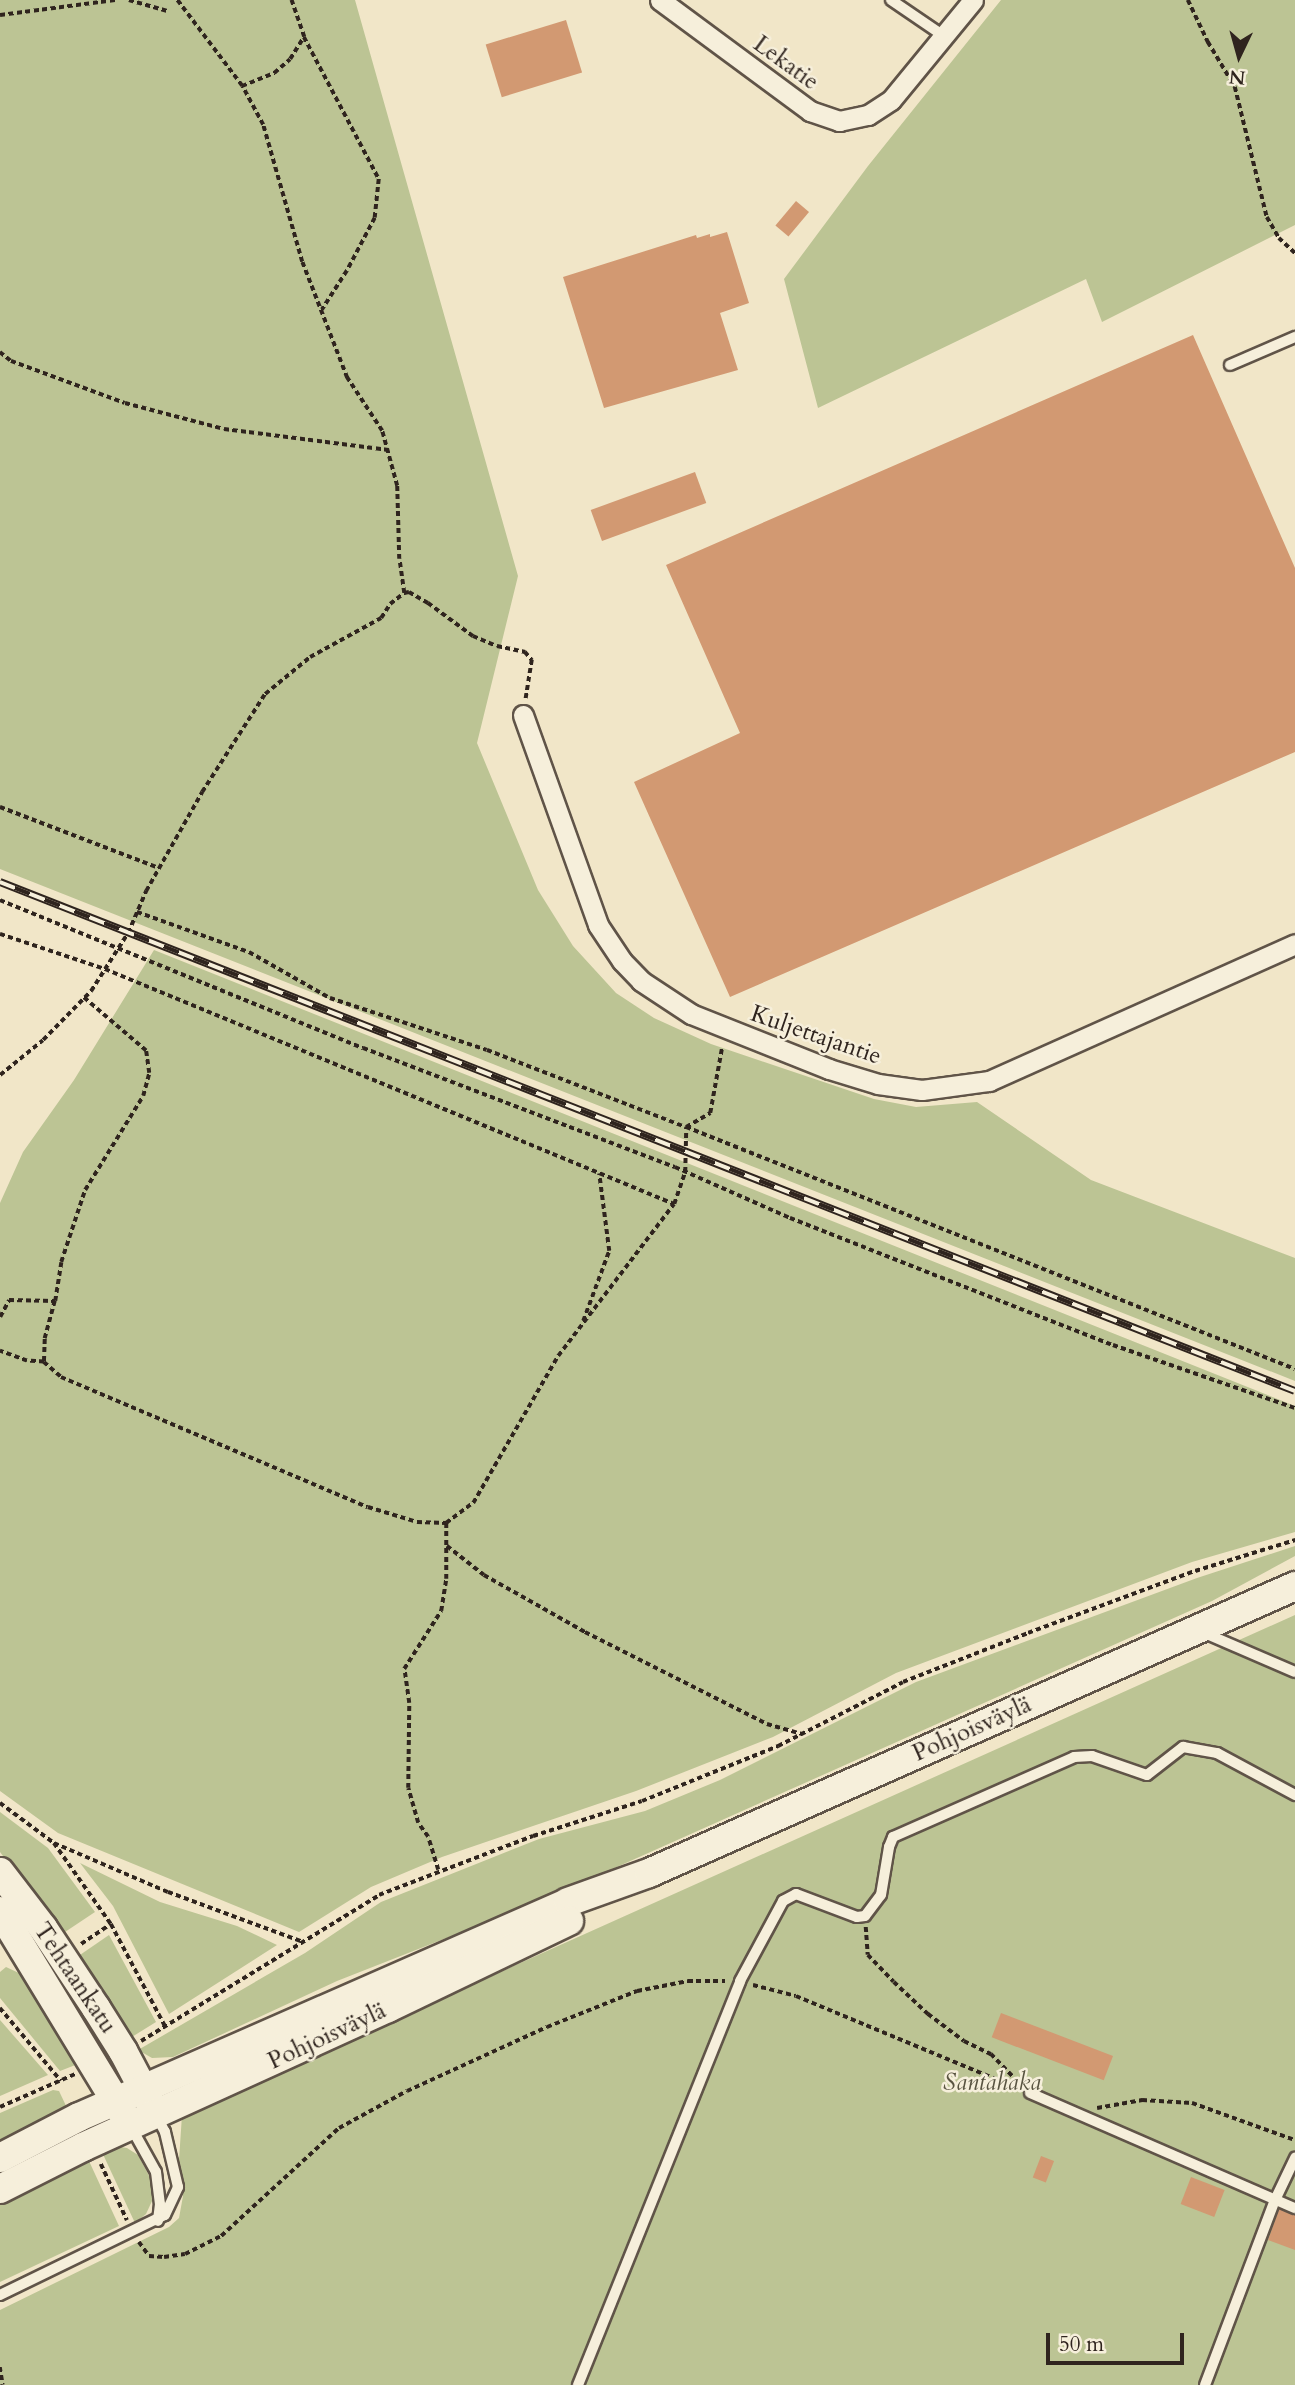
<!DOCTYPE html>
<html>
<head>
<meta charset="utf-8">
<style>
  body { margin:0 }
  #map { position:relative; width:1295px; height:2385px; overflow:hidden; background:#f1e6c8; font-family:Cardo,serif }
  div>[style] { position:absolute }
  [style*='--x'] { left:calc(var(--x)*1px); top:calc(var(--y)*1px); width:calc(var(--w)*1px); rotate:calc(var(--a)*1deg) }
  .green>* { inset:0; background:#bcc494 }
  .building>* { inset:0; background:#d29972; transform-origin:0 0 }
  .path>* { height:3.5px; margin-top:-1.75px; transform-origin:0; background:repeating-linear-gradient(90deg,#2f241e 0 5px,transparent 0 8.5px) }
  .roads { filter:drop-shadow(2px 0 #605448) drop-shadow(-2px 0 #605448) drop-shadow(0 2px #605448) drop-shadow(0 -2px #605448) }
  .lane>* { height:10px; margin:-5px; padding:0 5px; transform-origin:5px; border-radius:5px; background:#f6efdb }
  .street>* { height:19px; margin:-9.5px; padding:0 9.5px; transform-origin:9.5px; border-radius:9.5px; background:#f6efdb }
  .secondary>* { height:28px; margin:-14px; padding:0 14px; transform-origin:14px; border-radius:14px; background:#f6efdb }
  .rail>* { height:8px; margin-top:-4px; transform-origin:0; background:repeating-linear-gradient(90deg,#f6efdb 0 16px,#2f241e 0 32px); box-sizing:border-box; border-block:2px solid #2f241e }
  span { translate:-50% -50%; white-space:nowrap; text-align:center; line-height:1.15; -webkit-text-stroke:5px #f6efdb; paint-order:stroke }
  .street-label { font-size:24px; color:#2f241e }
  .park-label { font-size:24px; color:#595441; font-style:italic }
  .north { position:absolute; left:1204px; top:21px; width:70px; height:70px; -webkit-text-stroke:5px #f6efdb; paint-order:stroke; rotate:185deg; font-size:19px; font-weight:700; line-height:28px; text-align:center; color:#2f241e }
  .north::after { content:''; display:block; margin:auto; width:24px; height:32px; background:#2f241e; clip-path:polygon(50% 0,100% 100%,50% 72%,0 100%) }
  .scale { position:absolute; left:1046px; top:2333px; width:138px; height:32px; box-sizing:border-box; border:4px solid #2f241e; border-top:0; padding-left:9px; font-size:21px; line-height:24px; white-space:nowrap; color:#2f241e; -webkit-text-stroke:5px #f6efdb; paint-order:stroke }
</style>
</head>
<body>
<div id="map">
  <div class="green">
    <i style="clip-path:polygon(0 0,355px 0,518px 576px,477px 743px,538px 890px,573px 946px,616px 993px,654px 1018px,711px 1044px,874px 1099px,916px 1107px,977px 1102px,1091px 1180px,1295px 1258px,1295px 1381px,0 869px)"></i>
    <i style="clip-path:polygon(1001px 0,1295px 0,1295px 225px,1102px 322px,1086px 279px,818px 408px,784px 279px,868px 166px)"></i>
    <i style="clip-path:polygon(154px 950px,1295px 1406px,1295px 1532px,1192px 1562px,896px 1673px,773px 1737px,636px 1791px,442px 1857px,371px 1887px,299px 1932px,58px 1833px,0 1791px,0 1203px,23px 1152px,74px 1080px)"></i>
    <i style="clip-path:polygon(1295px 1546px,1295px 1556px,1212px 1601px,543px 1900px,337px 1981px,173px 2057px,152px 2058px,138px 2050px,305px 1953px,381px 1902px,539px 1839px,645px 1811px,720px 1780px,916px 1682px,1197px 1578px)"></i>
    <i style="clip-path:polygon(1295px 1615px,1295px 2385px,0 2385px,0 2310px,169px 2227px,179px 2218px,183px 2196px,179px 2160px,182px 2115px)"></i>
    <i style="clip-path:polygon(0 1812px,48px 1848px,95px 1912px,62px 1934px,0 1852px)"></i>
    <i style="clip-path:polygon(80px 1863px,160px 1902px,237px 1926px,277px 1945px,169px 2014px,113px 1906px)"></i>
    <i style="clip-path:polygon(109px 1935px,156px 2022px,127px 2040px,77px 1957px)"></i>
    <i style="clip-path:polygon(6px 1967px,21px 1974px,45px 1996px,83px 2062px,60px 2071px,0 1998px,0 1972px)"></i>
    <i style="clip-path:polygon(0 2020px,48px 2075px,0 2096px)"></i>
    <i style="clip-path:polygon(53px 2090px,59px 2091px,68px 2110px,0 2146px,0 2113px)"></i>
    <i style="clip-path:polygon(114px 2146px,127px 2148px,138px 2155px,154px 2185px,152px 2201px,146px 2214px,135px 2223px,101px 2150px)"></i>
    <i style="clip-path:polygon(89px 2161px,119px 2226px,0 2282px,0 2203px)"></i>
  </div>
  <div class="building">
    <i style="left:566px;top:20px;width:55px;height:84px;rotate:73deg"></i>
    <i style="left:796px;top:201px;width:17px;height:32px;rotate:40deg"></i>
    <i style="clip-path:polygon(727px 232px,749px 303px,720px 313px,738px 370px,604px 408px,563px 277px,696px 235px,697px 238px,710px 234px,710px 237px)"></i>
    <i style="clip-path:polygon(1193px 335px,1295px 568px,1295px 752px,730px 997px,634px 782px,740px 733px,666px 565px)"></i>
    <i style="left:695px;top:472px;width:33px;height:111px;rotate:70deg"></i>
    <i style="left:1001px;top:2013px;width:120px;height:26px;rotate:21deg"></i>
    <i style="left:1041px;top:2156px;width:14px;height:23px;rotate:21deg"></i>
    <i style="left:1191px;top:2177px;width:36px;height:29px;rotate:21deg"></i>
    <i style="clip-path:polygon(1279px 2209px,1295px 2215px,1295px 2250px,1268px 2240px)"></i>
  </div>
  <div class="path">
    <i style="--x:129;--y:0;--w:40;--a:16"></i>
    <i style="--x:1188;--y:0;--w:47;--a:64.5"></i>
    <i style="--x:1208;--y:42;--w:52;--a:59"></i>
    <i style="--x:1235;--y:87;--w:134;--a:76.2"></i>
    <i style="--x:1267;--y:217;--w:24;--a:60"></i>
    <i style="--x:1279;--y:238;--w:22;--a:43"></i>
    <i style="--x:0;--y:15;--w:116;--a:-7.4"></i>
    <i style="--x:304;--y:37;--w:161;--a:62.2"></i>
    <i style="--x:379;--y:179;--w:39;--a:96"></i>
    <i style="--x:375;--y:218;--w:60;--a:117.8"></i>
    <i style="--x:347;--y:271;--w:46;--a:122.7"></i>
    <i style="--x:242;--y:86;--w:35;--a:-22"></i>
    <i style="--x:274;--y:73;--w:21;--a:-41"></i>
    <i style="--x:290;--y:59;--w:26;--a:-58"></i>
    <i style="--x:304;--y:37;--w:39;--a:-109"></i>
    <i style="--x:0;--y:352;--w:14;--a:39"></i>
    <i style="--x:11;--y:361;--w:121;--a:20.2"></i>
    <i style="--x:125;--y:403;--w:102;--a:14.7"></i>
    <i style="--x:224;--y:429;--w:166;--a:7.3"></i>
    <i style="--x:404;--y:593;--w:5;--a:-11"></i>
    <i style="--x:409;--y:592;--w:22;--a:30"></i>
    <i style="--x:428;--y:603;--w:56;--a:36.3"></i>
    <i style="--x:473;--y:636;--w:26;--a:23"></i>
    <i style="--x:497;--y:646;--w:29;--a:12"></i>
    <i style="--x:525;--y:652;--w:11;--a:49"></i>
    <i style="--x:532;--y:660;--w:39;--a:99"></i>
    <i style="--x:0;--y:807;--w:170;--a:21"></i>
    <i style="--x:0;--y:900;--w:392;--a:22.2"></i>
    <i style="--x:363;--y:1048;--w:334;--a:20.9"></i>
    <i style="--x:675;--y:1167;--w:126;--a:23.9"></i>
    <i style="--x:790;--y:1218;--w:347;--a:21.5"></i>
    <i style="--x:1113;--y:1345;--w:193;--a:19.1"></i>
    <i style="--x:137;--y:912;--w:119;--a:19.7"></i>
    <i style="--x:249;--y:952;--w:93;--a:29.6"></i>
    <i style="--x:330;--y:998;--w:165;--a:18.3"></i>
    <i style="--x:487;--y:1050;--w:213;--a:21.2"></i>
    <i style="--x:686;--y:1127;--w:655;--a:21.67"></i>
    <i style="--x:0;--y:934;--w:111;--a:18.4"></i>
    <i style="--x:105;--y:969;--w:616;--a:22.44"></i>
    <i style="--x:0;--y:1075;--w:55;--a:-39.1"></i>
    <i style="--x:43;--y:1040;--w:69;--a:-45.6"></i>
    <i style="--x:91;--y:991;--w:69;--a:-57.5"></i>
    <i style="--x:128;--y:933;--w:46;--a:-66.8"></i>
    <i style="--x:146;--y:891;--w:114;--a:-60.5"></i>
    <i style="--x:202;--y:792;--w:117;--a:-57.3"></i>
    <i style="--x:265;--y:694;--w:58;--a:-39.4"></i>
    <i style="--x:310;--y:657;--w:81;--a:-28.8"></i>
    <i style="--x:381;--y:618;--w:17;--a:-57"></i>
    <i style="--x:390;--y:604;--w:18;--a:-38"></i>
    <i style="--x:404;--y:593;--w:34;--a:-98"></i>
    <i style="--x:399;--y:559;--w:73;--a:-91.6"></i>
    <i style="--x:397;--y:486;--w:57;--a:-105.3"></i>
    <i style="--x:382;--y:431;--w:64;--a:-123.4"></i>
    <i style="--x:347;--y:378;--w:124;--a:-111.2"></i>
    <i style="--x:302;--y:262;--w:142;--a:-105.9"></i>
    <i style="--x:263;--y:125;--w:44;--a:-118.3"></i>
    <i style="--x:242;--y:86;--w:108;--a:-127.1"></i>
    <i style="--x:55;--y:1301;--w:39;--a:-81"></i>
    <i style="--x:61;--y:1262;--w:76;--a:-71.6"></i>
    <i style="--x:85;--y:1190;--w:110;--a:-58.3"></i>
    <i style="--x:143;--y:1096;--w:24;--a:-75"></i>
    <i style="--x:149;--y:1073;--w:22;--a:-98"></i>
    <i style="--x:146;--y:1051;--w:82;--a:-139.5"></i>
    <i style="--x:0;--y:1317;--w:19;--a:-62"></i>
    <i style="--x:9;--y:1300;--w:46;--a:1.2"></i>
    <i style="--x:55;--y:1301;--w:39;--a:105"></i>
    <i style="--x:45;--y:1339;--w:23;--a:92"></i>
    <i style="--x:44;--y:1362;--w:17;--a:-177"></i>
    <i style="--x:27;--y:1361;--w:29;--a:-160"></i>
    <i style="--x:583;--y:1321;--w:75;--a:-69.6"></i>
    <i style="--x:609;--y:1251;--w:78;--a:-97.4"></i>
    <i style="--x:44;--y:1362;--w:23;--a:41"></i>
    <i style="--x:61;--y:1377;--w:333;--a:23"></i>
    <i style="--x:368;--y:1507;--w:51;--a:17"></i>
    <i style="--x:417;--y:1522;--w:29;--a:2"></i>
    <i style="--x:446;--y:1523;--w:34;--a:-37"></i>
    <i style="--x:473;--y:1503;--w:170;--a:-60"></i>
    <i style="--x:558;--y:1356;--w:191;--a:-52.7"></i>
    <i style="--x:674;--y:1204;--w:34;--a:-71"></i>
    <i style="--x:685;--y:1172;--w:45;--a:-88.7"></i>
    <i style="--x:686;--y:1127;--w:28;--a:-30"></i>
    <i style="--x:710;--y:1113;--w:67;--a:-79.7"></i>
    <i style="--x:447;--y:1546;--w:47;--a:38.1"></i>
    <i style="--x:484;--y:1575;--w:116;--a:29.4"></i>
    <i style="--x:585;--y:1632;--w:204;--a:26.8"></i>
    <i style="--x:767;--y:1724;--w:36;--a:16"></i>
    <i style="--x:0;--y:1803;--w:67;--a:36.5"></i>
    <i style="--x:54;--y:1843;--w:99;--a:54.9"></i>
    <i style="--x:111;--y:1924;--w:118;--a:62.1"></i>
    <i style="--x:54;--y:1843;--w:124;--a:23.3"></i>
    <i style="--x:168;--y:1892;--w:144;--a:20.3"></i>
    <i style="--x:438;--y:1870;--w:34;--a:-107"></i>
    <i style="--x:428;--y:1837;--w:17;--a:-126"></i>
    <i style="--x:418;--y:1823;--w:36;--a:-106"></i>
    <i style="--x:408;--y:1788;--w:85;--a:-89.3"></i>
    <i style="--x:409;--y:1703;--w:34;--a:-98"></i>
    <i style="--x:404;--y:1669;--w:69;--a:-57.5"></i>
    <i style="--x:441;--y:1611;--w:32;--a:-81"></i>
    <i style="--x:446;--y:1579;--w:56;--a:-90"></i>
    <i style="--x:866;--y:1927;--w:28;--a:86"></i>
    <i style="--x:868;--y:1955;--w:37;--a:46"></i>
    <i style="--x:894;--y:1982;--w:47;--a:43.3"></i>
    <i style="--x:928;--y:2014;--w:45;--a:36.9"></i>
    <i style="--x:964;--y:2041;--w:30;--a:26"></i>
    <i style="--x:991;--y:2054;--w:43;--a:45.9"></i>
    <i style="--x:81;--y:1944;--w:36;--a:-34"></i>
    <i style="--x:753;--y:1985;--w:44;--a:14.3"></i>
    <i style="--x:796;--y:1996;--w:242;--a:22.6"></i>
    <i style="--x:0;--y:2008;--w:95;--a:50.1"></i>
    <i style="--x:141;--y:2041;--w:279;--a:-31.5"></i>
    <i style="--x:379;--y:1895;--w:165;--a:-21"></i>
    <i style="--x:533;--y:1836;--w:114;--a:-17.8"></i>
    <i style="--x:642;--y:1801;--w:147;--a:-22"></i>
    <i style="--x:778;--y:1746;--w:140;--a:-27.1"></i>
    <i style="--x:903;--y:1682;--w:134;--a:-21.4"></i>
    <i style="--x:1028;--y:1633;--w:178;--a:-20.4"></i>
    <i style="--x:1195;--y:1571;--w:105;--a:-17.2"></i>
    <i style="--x:0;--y:2107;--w:82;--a:-23.7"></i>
    <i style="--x:1097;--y:2108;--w:46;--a:-10.1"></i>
    <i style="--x:1142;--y:2100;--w:50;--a:3.4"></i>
    <i style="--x:1192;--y:2103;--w:109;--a:19.8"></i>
    <i style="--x:101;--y:2164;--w:62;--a:65.1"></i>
    <i style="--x:139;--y:2242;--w:17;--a:54"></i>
    <i style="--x:149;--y:2256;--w:15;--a:4"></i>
    <i style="--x:164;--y:2257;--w:21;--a:-8"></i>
    <i style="--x:185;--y:2254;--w:40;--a:-26.6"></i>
    <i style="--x:221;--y:2236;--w:160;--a:-42.5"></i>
    <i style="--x:339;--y:2128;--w:77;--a:-28.6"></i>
    <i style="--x:407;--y:2091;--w:154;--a:-24.6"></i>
    <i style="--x:547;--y:2027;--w:97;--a:-21.8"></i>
    <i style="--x:637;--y:1991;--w:52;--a:-11.1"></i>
    <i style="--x:688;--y:1981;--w:37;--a:0"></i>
    <i style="--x:0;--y:2367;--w:18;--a:81"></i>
  </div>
  <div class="roads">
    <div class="lane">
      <i style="--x:891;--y:0;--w:64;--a:34.2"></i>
      <i style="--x:1230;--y:365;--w:71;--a:-23.3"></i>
      <i style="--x:1202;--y:1632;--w:101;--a:23.3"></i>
      <i style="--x:1030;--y:2093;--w:289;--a:23.5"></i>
      <i style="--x:131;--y:2127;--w:51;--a:60.9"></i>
      <i style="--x:156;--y:2172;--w:32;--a:83"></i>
      <i style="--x:160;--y:2204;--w:17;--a:97"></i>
      <i style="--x:0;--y:2295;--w:183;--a:-25.9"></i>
      <i style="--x:165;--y:2215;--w:31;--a:-65"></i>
      <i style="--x:178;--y:2187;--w:57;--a:-103.3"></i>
      <i style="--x:165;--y:2132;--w:19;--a:-118"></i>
      <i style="--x:578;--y:2385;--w:435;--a:-68.1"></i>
      <i style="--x:740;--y:1981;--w:91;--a:-61.7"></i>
      <i style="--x:783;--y:1901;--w:15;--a:-28"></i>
      <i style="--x:796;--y:1894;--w:65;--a:20.7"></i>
      <i style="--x:857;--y:1917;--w:8;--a:-7"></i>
      <i style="--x:865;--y:1916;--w:26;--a:-53"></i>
      <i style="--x:881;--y:1895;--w:49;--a:-80.5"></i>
      <i style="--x:889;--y:1847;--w:11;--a:-68"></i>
      <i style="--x:893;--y:1837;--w:198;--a:-23.8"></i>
      <i style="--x:1074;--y:1757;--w:18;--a:-3"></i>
      <i style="--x:1092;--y:1756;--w:58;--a:19.1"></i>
      <i style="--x:1147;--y:1775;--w:46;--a:-37.9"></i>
      <i style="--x:1183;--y:1747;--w:35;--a:10"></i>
      <i style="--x:1217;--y:1753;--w:89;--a:28.3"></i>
      <i style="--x:1205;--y:2385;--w:198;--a:-69.3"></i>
      <i style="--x:1275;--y:2200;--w:47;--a:-64.5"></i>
    </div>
    <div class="street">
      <i style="--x:660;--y:0;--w:187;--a:36.5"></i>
      <i style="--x:810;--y:111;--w:31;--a:19"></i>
      <i style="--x:839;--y:121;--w:30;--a:-12"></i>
      <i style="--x:868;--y:115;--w:27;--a:-33"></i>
      <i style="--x:891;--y:100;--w:129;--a:-50.6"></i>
      <i style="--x:523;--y:715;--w:223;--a:70.3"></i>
      <i style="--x:598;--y:925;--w:43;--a:56.3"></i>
      <i style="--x:622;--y:961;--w:28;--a:46"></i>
      <i style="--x:641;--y:981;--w:60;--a:33.4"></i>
      <i style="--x:691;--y:1014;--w:149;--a:21.7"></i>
      <i style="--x:829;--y:1069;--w:51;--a:17"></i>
      <i style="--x:878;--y:1084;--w:44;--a:7.8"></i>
      <i style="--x:922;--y:1090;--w:68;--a:-7.7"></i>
      <i style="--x:989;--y:1081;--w:335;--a:-24.1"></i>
    </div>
    <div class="secondary">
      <i style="--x:0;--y:1872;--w:71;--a:52.5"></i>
      <i style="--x:43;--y:1928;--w:96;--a:56.5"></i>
      <i style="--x:96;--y:2008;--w:51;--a:57.9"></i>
      <i style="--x:123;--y:2051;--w:60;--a:62.2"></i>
      <i style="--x:0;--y:1911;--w:239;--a:58.7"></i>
      <i style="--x:0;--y:2158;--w:89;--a:-27.4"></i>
      <i style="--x:79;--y:2117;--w:70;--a:-23.6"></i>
      <i style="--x:143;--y:2089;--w:464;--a:-23.7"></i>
      <i style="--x:568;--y:1902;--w:86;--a:-19.7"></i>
      <i style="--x:649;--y:1873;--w:707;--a:-23.95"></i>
      <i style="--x:0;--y:2189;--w:93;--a:-26.8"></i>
      <i style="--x:83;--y:2147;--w:335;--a:-24.5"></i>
      <i style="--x:388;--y:2008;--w:201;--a:-25.7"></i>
    </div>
  </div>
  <div class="rail">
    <i style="--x:0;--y:882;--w:1391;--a:21.46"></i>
  </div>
  <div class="street-label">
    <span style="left:786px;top:63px;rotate:36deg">Lekatie</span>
    <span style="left:816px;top:1035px;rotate:19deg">Kuljettajantie</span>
    <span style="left:972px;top:1729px;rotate:-24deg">Pohjoisväylä</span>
    <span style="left:75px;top:1978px;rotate:56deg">Tehtaankatu</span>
    <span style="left:327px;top:2036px;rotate:-25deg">Pohjoisväylä</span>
  </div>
  <div class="park-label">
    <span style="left:992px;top:2083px">Santahaka</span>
  </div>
  <div class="north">N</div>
  <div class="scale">50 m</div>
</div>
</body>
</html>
